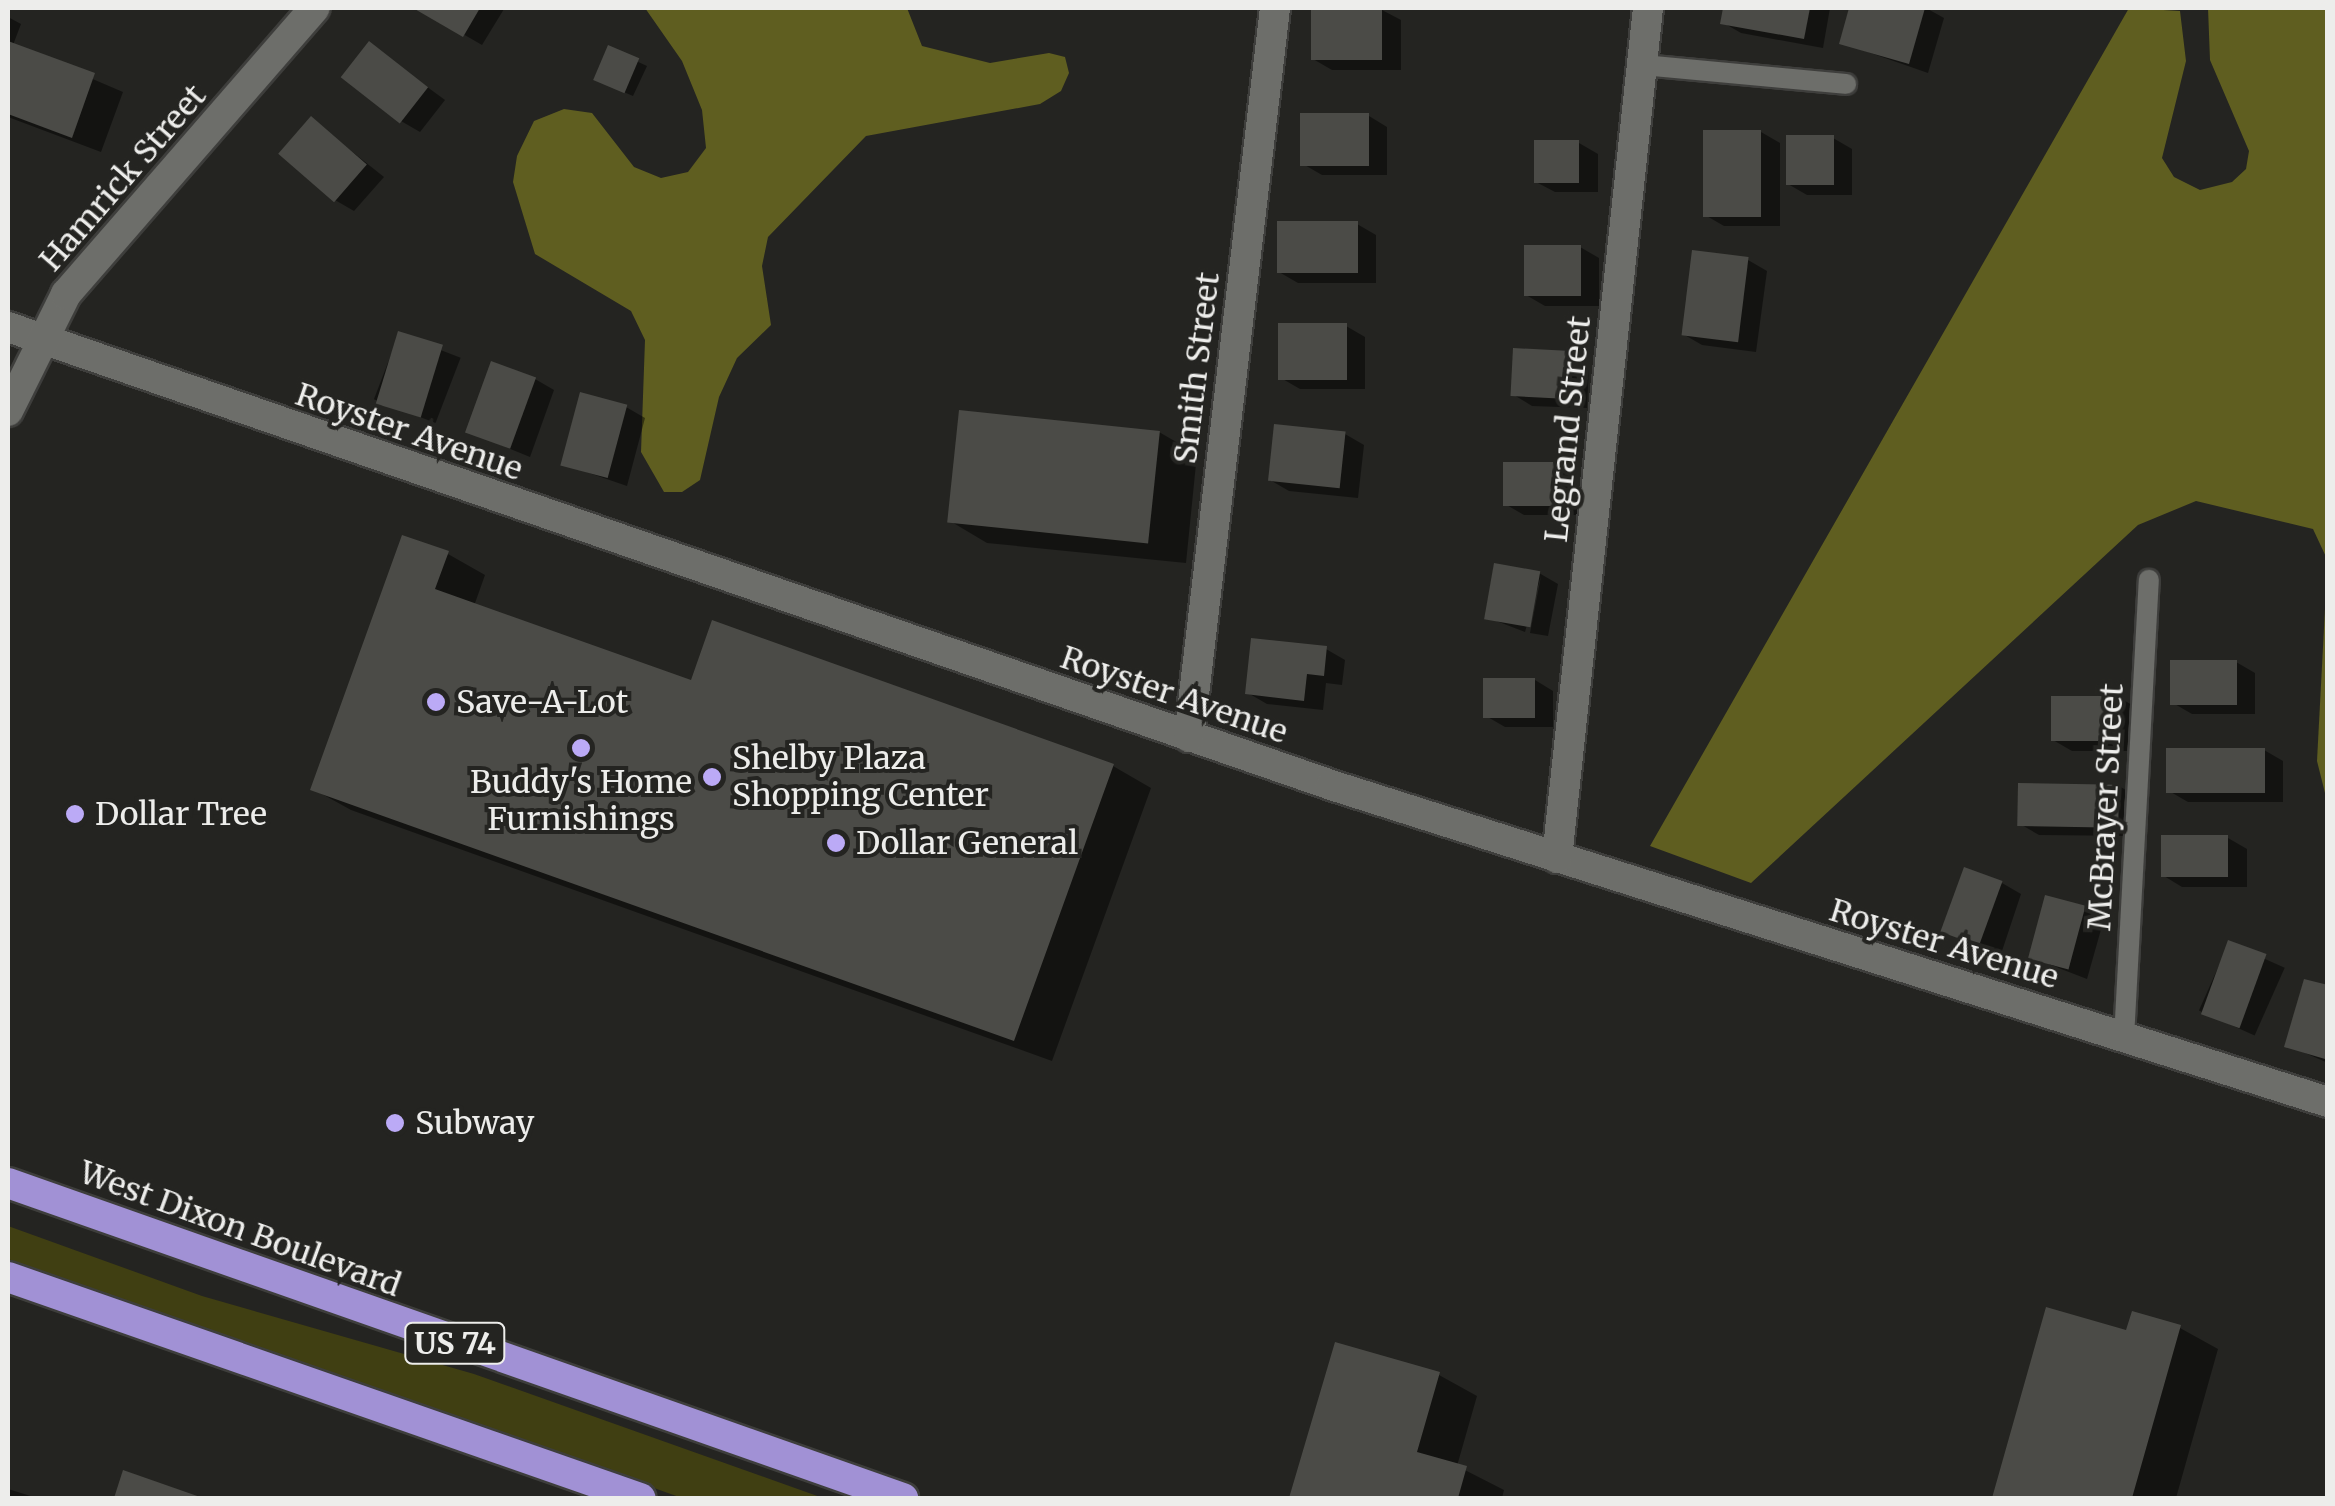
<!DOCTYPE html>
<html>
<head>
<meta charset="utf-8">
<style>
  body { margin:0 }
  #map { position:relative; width:2335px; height:1506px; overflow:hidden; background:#242421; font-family:Merriweather,serif }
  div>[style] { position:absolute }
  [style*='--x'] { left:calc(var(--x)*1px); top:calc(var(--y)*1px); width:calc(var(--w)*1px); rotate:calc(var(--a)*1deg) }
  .green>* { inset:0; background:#403f12 }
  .forest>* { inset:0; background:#5f5e20 }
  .shadow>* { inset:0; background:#0007; transform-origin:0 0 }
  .building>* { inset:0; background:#4b4b47; transform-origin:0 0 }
  .roads { filter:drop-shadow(2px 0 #3e3e3c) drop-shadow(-2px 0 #3e3e3c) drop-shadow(0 2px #3e3e3c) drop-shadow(0 -2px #3e3e3c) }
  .lane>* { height:20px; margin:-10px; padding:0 10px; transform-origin:10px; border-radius:10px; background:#6d6e6a }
  .street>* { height:30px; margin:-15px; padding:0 15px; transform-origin:15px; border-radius:15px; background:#6d6e6a }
  .highway>* { height:30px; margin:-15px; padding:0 15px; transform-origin:15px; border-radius:15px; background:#a191d5 }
  .dots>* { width:28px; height:28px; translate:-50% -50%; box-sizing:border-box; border:5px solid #242421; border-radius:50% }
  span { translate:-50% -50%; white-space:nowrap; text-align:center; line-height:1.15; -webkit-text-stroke:8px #242421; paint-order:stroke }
  .shield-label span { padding:2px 8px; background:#242421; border:2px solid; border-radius:8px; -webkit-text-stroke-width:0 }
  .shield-label { font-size:30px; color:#ededeb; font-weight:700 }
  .street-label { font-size:32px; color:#ededeb }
  .poi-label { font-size:32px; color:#ededeb }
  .left { translate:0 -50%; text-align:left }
  .frame { position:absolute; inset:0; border:10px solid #ededeb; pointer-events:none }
</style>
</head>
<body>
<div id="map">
  <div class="green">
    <i style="clip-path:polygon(8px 1226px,202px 1296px,474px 1374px,823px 1498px,682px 1498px,8px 1259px)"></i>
  </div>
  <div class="forest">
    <i style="clip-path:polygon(645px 8px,907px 8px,922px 46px,990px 63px,1049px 53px,1065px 57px,1069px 73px,1061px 91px,1040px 104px,866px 136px,768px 237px,762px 266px,771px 325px,737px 358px,719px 397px,700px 480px,682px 492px,664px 492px,641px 452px,645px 340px,631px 311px,535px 254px,513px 182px,517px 156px,534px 121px,564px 109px,592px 113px,634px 167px,661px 178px,688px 172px,706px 148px,702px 110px,682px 61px)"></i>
    <i style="clip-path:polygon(2129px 8px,2180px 11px,2186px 61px,2162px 158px,2174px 177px,2200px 190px,2232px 182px,2246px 169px,2249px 151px,2210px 60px,2208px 8px,2327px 8px,2327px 559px,2313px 529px,2196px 501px,2138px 525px,1751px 883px,1650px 846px)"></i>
    <i style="clip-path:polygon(2327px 571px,2328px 801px,2327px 801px,2317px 761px)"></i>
  </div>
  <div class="shadow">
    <i style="clip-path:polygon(418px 8px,502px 8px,504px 9px,482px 45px)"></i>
    <i style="clip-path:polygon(1725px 8px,1830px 8px,1823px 48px,1741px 33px,1722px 22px)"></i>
    <i style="clip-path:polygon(1852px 8px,1926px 8px,1944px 18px,1928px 73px,1842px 43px)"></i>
    <i style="clip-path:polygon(1382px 10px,1401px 20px,1401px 70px,1332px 70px,1313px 59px)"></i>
    <i style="clip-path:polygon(8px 17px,21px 24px,13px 45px,123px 92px,101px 152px,8px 117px)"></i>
    <i style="clip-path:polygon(370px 45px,445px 100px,420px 132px,401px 121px)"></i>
    <i style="clip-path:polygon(610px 49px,647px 66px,633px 96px,605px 84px)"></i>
    <i style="clip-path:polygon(1369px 116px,1387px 127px,1387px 175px,1322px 175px,1303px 164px)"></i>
    <i style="clip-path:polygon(311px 119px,384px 177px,354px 211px,335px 200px)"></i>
    <i style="clip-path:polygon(1761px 132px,1780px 143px,1780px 226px,1724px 226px,1705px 215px)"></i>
    <i style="clip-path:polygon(1833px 138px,1852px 149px,1852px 195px,1807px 195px,1788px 184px)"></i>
    <i style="clip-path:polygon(1579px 143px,1598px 154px,1598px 192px,1555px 192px,1536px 182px)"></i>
    <i style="clip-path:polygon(1357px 224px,1376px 235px,1376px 283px,1298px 283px,1279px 272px)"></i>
    <i style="clip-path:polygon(1580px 247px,1599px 258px,1599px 306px,1545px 306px,1526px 295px)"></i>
    <i style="clip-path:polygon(1748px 260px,1767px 271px,1756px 352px,1702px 345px,1683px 334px)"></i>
    <i style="clip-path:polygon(1346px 326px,1365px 337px,1365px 389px,1300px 389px,1281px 378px)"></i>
    <i style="left:399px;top:334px;width:66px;height:70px;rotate:21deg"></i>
    <i style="clip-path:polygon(1570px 354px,1589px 365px,1587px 408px,1532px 406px,1514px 395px)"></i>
    <i style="clip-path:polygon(535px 379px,554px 390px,530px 457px,469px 432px)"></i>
    <i style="clip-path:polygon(626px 407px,645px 418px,627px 486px,563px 464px)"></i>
    <i style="clip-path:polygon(1159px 432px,1197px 454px,1186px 563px,987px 543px,950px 521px)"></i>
    <i style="clip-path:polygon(1345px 434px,1364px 445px,1358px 498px,1289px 491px,1270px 480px)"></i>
    <i style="clip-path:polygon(1558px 465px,1577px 476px,1577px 515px,1524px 515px,1505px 504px)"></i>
    <i style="clip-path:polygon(448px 554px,485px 575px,474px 606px,692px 683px,1113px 766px,1151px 788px,1052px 1061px,351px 810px,313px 789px)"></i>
    <i style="clip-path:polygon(1539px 573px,1558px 584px,1548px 636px,1530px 633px,1541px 576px,1525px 632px,1486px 617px)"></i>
    <i style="clip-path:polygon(1326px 649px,1345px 660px,1342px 685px,1326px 683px,1323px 710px,1267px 704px,1248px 693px)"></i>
    <i style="clip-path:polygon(2236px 662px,2255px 673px,2255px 714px,2192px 714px,2173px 703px)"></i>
    <i style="clip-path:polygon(1535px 680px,1553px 691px,1553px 727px,1505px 727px,1486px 716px)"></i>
    <i style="clip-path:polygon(2120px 698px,2139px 709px,2139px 751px,2072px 751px,2053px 740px)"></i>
    <i style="clip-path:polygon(2264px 750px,2283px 761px,2283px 802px,2188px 802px,2169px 791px)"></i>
    <i style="clip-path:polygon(2119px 786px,2138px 797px,2137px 836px,2039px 835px,2020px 824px)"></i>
    <i style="clip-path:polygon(2228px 838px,2247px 849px,2247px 887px,2182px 887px,2164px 876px)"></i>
    <i style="clip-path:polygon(2002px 883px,2021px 894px,2001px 954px,1945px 931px)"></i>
    <i style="clip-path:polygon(2085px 908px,2104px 919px,2087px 979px,2030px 957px)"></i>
    <i style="left:2229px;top:943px;width:61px;height:74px;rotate:24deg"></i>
    <i style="clip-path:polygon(2328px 988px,2328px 1063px,2287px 1045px)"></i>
    <i style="clip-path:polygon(2048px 1311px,2127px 1333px,2133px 1314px,2180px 1328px,2218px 1349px,2176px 1498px,1995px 1498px)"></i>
    <i style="clip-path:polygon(1337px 1345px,1439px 1375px,1477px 1396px,1457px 1466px,1504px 1490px,1502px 1498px,1291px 1498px)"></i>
    <i style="clip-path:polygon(8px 1489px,37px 1498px,8px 1498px)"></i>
  </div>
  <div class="building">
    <i style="clip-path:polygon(413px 8px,480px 8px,463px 37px)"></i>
    <i style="left:1311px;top:8px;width:71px;height:52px"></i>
    <i style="clip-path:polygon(1723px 8px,1810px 8px,1804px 39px,1720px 24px)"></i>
    <i style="clip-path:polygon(1849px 8px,1925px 8px,1909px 64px,1839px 44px)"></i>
    <i style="clip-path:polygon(8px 41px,95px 73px,72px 138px,8px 114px)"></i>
    <i style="left:369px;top:41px;width:75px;height:46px;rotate:38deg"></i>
    <i style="left:608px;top:45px;width:34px;height:38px;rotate:23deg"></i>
    <i style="left:1300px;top:113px;width:69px;height:53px"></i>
    <i style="left:311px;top:116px;width:74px;height:50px;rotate:41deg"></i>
    <i style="left:1703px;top:130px;width:58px;height:87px"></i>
    <i style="left:1786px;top:135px;width:48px;height:50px"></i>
    <i style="left:1534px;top:140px;width:45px;height:43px"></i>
    <i style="left:1277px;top:221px;width:81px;height:52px"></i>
    <i style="left:1524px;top:245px;width:57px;height:51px"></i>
    <i style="left:1692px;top:250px;width:57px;height:86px;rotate:7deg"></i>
    <i style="left:1278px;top:323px;width:69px;height:57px"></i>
    <i style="left:398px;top:331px;width:47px;height:76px;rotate:17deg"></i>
    <i style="left:1513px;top:348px;width:58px;height:48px;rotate:3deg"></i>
    <i style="left:491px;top:361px;width:48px;height:76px;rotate:20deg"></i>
    <i style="left:580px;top:392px;width:49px;height:76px;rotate:15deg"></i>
    <i style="left:959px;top:410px;width:202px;height:113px;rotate:6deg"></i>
    <i style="left:1274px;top:424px;width:72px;height:57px;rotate:6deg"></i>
    <i style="left:1503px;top:462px;width:55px;height:44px"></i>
    <i style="clip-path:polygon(402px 535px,449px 551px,435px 589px,691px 680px,712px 620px,1114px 764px,1014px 1041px,310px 790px)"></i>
    <i style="left:1494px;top:563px;width:47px;height:57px;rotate:10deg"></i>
    <i style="clip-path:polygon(1251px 638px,1327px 646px,1324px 676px,1307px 674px,1304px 701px,1245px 694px)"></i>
    <i style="left:2170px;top:660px;width:67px;height:45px"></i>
    <i style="left:1483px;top:678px;width:52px;height:40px"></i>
    <i style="left:2051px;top:696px;width:70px;height:45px"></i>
    <i style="left:2166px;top:748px;width:99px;height:45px"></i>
    <i style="left:2018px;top:783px;width:101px;height:43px;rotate:1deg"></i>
    <i style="left:2161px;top:835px;width:67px;height:42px"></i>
    <i style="left:1964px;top:867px;width:41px;height:69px;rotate:20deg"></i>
    <i style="left:2045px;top:895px;width:42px;height:66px;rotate:15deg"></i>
    <i style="left:2228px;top:940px;width:41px;height:79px;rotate:20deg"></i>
    <i style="clip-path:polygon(2304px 979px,2328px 985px,2325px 1059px,2284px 1047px)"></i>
    <i style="clip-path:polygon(2046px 1307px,2126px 1330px,2132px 1311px,2181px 1325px,2132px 1498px,1992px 1498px)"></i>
    <i style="clip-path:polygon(1335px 1342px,1440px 1372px,1417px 1452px,1467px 1466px,1458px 1498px,1289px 1498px)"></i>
    <i style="clip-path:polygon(123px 1470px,203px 1498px,114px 1498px)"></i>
  </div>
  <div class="roads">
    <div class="lane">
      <i style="--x:1642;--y:65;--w:205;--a:5.3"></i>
      <i style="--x:2124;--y:1038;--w:459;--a:-86.9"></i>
    </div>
    <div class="street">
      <i style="--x:8;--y:327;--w:1400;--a:19.09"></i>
      <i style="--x:1331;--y:785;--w:1046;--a:17.64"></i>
      <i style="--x:8;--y:411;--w:131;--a:-63.6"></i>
      <i style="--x:66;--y:294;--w:379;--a:-49"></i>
      <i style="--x:1189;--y:737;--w:734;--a:-83.27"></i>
      <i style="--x:1557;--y:858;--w:855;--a:-83.89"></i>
    </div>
    <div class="highway">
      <i style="--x:8;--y:1183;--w:949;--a:19.39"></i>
      <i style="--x:8;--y:1277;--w:670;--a:19.27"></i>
    </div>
  </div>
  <div class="dots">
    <i style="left:436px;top:702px;background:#bbaaf6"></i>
    <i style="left:581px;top:748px;background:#bbaaf6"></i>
    <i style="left:712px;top:777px;background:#bbaaf6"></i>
    <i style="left:75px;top:814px;background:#bbaaf6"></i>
    <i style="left:836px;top:843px;background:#bbaaf6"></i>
    <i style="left:395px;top:1123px;background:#bbaaf6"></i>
  </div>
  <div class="shield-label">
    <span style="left:455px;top:1343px">US 74</span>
  </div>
  <div class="street-label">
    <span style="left:123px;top:178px;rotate:-49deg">Hamrick Street</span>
    <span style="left:1197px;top:368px;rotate:-83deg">Smith Street</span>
    <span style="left:1568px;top:429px;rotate:-84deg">Legrand Street</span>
    <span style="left:409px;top:432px;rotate:19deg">Royster Avenue</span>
    <span style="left:1174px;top:695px;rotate:19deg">Royster Avenue</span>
    <span style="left:2106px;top:807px;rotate:-87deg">McBrayer Street</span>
    <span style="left:1944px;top:944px;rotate:17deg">Royster Avenue</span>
    <span style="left:240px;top:1229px;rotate:20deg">West Dixon Boulevard</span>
  </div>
  <div class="poi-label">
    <span class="left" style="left:456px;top:702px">Save-A-Lot</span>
    <span class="left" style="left:732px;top:777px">Shelby Plaza<br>Shopping Center</span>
    <span style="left:581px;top:801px">Buddy's Home<br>Furnishings</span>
    <span class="left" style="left:95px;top:814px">Dollar Tree</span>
    <span class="left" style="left:856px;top:843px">Dollar General</span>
    <span class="left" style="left:415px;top:1123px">Subway</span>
  </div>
  <div class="frame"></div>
</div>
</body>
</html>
